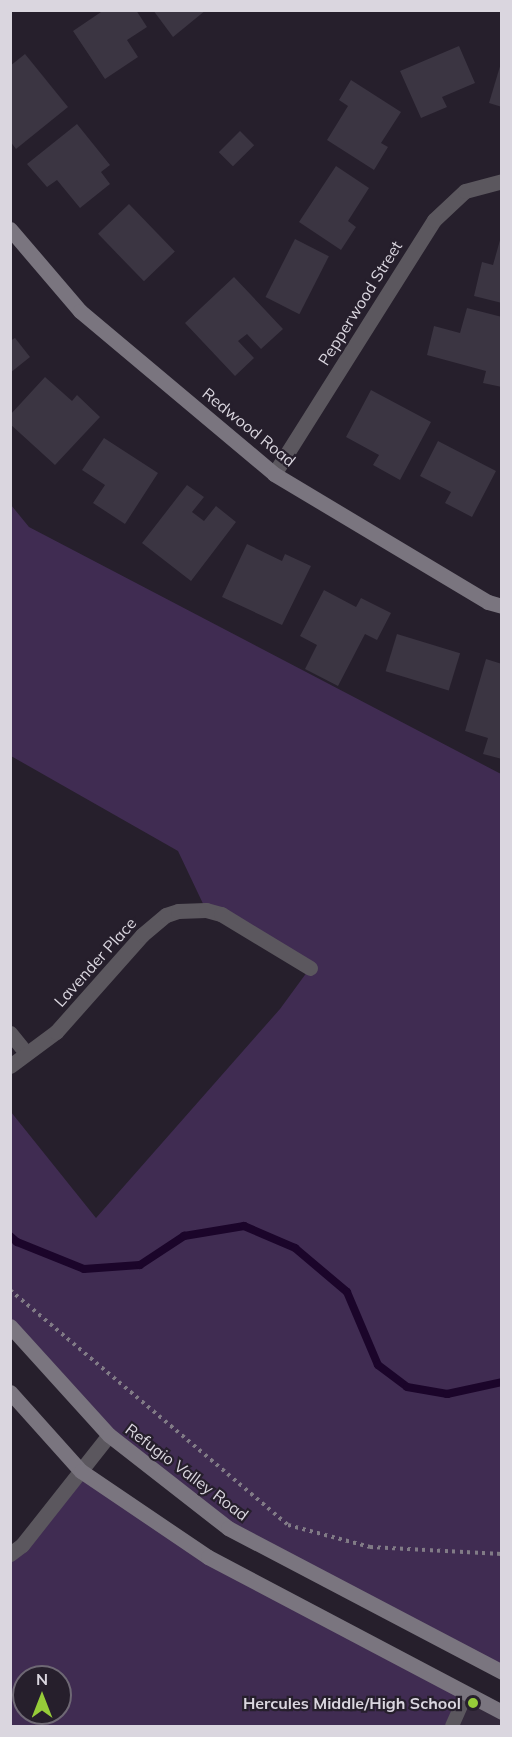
<!DOCTYPE html>
<html>
<head>
<meta charset="utf-8">
<style>
  body { margin:0 }
  #map { position:relative; width:512px; height:1737px; overflow:hidden; background:#261f2c; font-family:Mulish,sans-serif }
  div>[style] { position:absolute }
  [style*='--x'] { left:calc(var(--x)*1px); top:calc(var(--y)*1px); width:calc(var(--w)*1px); rotate:calc(var(--a)*1deg) }
  .built>* { inset:0; background:#342a3c }
  .green>* { inset:0; background:#402c52 }
  .stream>* { height:8px; margin:-4px; padding:0 4px; transform-origin:4px; border-radius:4px; background:#1b052a }
  .building>* { inset:0; background:#3b3542; transform-origin:0 0 }
  .path>* { height:4px; margin-top:-2px; transform-origin:0; background:repeating-linear-gradient(90deg,#817b86 0 3px,transparent 0 7.5px) }
  .lane>* { height:14px; margin:-7px; padding:0 7px; transform-origin:7px; border-radius:7px; background:#5b575e }
  .street>* { height:15px; margin:-7.5px; padding:0 7.5px; transform-origin:7.5px; border-radius:7.5px; background:#5b575e }
  .secondary>* { height:15px; margin:-7.5px; padding:0 7.5px; transform-origin:7.5px; border-radius:7.5px; background:#7a757f }
  .dots>* { width:16px; height:16px; translate:-50% -50%; box-sizing:border-box; border:3px solid #261f2c; border-radius:50% }
  span { translate:-50% -50%; white-space:nowrap; text-align:center; line-height:1.15; -webkit-text-stroke:4.5px #261f2c; paint-order:stroke }
  .street-label { font-size:16px; color:#dad6df }
  .poi-label { font-size:16px; color:#dad6df; font-weight:700 }
  .right { translate:-100% -50%; text-align:right }
  .frame { position:absolute; inset:0; border:12px solid #dad6df; pointer-events:none }
  .north { position:absolute; left:12px; top:1665px; width:60px; height:60px; box-sizing:border-box; background:#261f2c; border:2px solid #6e6874; border-radius:50%; rotate:0deg; font-size:16px; font-weight:700; line-height:24px; text-align:center; color:#dad6df }
  .north::after { content:''; display:block; margin:auto; width:21px; height:27px; background:#96cc39; clip-path:polygon(50% 0,100% 100%,50% 72%,0 100%) }
</style>
</head>
<body>
<div id="map">
  <div class="built">
    <i style="clip-path:polygon(466px 1694px,501px 1712px,501px 1726px,452px 1726px)"></i>
  </div>
  <div class="green">
    <i style="clip-path:polygon(11px 505px,29px 527px,501px 774px,501px 1672px,228px 1528px,109px 1435px,11px 1326px,11px 1112px,96px 1218px,280px 1009px,310px 968px,206px 910px,178px 851px,11px 756px)"></i>
    <i style="clip-path:polygon(evenodd,81px 1471px,208px 1557px,466px 1694px,452px 1726px,11px 1726px,11px 1554px,81px 1471px,24px 1677px,60px 1677px,60px 1713px,24px 1713px,24px 1677px)"></i>
  </div>
  <div class="stream">
    <i style="--x:10;--y:1236;--w:9;--a:41"></i>
    <i style="--x:17;--y:1242;--w:72;--a:21.9"></i>
    <i style="--x:84;--y:1269;--w:56;--a:-4.1"></i>
    <i style="--x:140;--y:1265;--w:53;--a:-33.4"></i>
    <i style="--x:184;--y:1236;--w:61;--a:-9.5"></i>
    <i style="--x:244;--y:1226;--w:56;--a:23.3"></i>
    <i style="--x:295;--y:1248;--w:68;--a:40.2"></i>
    <i style="--x:347;--y:1292;--w:79;--a:67"></i>
    <i style="--x:378;--y:1365;--w:36;--a:37"></i>
    <i style="--x:407;--y:1387;--w:41;--a:9.9"></i>
    <i style="--x:447;--y:1394;--w:56;--a:-12.3"></i>
  </div>
  <div class="building">
    <i style="clip-path:polygon(104px 10px,136px 10px,147px 27px,127px 40px,138px 57px,105px 79px,73px 31px)"></i>
    <i style="clip-path:polygon(153px 10px,206px 10px,173px 37px)"></i>
    <i style="clip-path:polygon(459px 46px,475px 83px,442px 97px,447px 107px,421px 118px,400px 71px)"></i>
    <i style="clip-path:polygon(25px 54px,68px 107px,16px 149px,10px 141px,10px 66px)"></i>
    <i style="clip-path:polygon(501px 63px,502px 63px,502px 107px,489px 103px)"></i>
    <i style="clip-path:polygon(351px 80px,401px 112px,381px 143px,388px 147px,374px 170px,327px 140px,348px 106px,339px 100px)"></i>
    <i style="clip-path:polygon(77px 124px,110px 165px,101px 172px,110px 184px,80px 208px,57px 180px,47px 187px,27px 164px)"></i>
    <i style="left:240px;top:131px;width:20px;height:30px;rotate:45deg"></i>
    <i style="clip-path:polygon(336px 166px,369px 188px,348px 221px,356px 227px,341px 250px,299px 222px)"></i>
    <i style="left:129px;top:204px;width:66px;height:43px;rotate:46deg"></i>
    <i style="clip-path:polygon(502px 233px,502px 303px,474px 296px,482px 262px,493px 265px)"></i>
    <i style="left:295px;top:239px;width:38px;height:65px;rotate:27deg"></i>
    <i style="clip-path:polygon(234px 277px,283px 329px,261px 349px,247px 334px,238px 341px,254px 358px,235px 376px,185px 323px)"></i>
    <i style="clip-path:polygon(467px 308px,502px 317px,502px 387px,483px 383px,486px 371px,427px 355px,434px 326px,460px 333px)"></i>
    <i style="clip-path:polygon(15px 338px,30px 357px,10px 373px,10px 341px)"></i>
    <i style="clip-path:polygon(45px 377px,72px 401px,77px 395px,100px 417px,55px 465px,10px 424px,10px 415px)"></i>
    <i style="clip-path:polygon(371px 390px,431px 422px,400px 480px,373px 465px,379px 455px,346px 437px)"></i>
    <i style="clip-path:polygon(104px 438px,158px 473px,125px 524px,93px 503px,105px 485px,82px 470px)"></i>
    <i style="clip-path:polygon(438px 441px,496px 471px,472px 517px,445px 503px,451px 492px,420px 476px)"></i>
    <i style="clip-path:polygon(187px 485px,204px 497px,192px 512px,204px 521px,216px 506px,236px 522px,191px 581px,142px 543px)"></i>
    <i style="clip-path:polygon(247px 544px,282px 561px,285px 554px,311px 566px,282px 625px,222px 597px)"></i>
    <i style="clip-path:polygon(324px 590px,356px 607px,361px 598px,391px 613px,377px 640px,365px 634px,338px 686px,305px 669px,317px 645px,300px 636px)"></i>
    <i style="left:397px;top:634px;width:66px;height:39px;rotate:17deg"></i>
    <i style="clip-path:polygon(486px 659px,502px 664px,502px 759px,483px 754px,488px 738px,465px 731px)"></i>
  </div>
  <div class="path">
    <i style="--x:10;--y:1290;--w:364;--a:40.2"></i>
    <i style="--x:288;--y:1525;--w:85;--a:15"></i>
    <i style="--x:370;--y:1547;--w:132;--a:3"></i>
  </div>
  <div class="lane">
    <i style="--x:452;--y:1726;--w:35;--a:-66"></i>
  </div>
  <div class="street">
    <i style="--x:274;--y:474;--w:300;--a:-57.8"></i>
    <i style="--x:434;--y:220;--w:42;--a:-43.1"></i>
    <i style="--x:465;--y:191;--w:38;--a:-15"></i>
    <i style="--x:10;--y:1033;--w:26;--a:51"></i>
    <i style="--x:10;--y:1066;--w:57;--a:-36.5"></i>
    <i style="--x:56;--y:1032;--w:130;--a:-48.4"></i>
    <i style="--x:142;--y:935;--w:31;--a:-40"></i>
    <i style="--x:166;--y:915;--w:13;--a:-18"></i>
    <i style="--x:178;--y:911;--w:28;--a:-2"></i>
    <i style="--x:206;--y:910;--w:16;--a:15"></i>
    <i style="--x:221;--y:914;--w:104;--a:31.2"></i>
    <i style="--x:10;--y:1554;--w:15;--a:-37"></i>
    <i style="--x:22;--y:1545;--w:140;--a:-51.7"></i>
  </div>
  <div class="secondary">
    <i style="--x:10;--y:229;--w:108;--a:49.5"></i>
    <i style="--x:80;--y:311;--w:253;--a:40"></i>
    <i style="--x:274;--y:474;--w:249;--a:30.9"></i>
    <i style="--x:488;--y:602;--w:15;--a:16"></i>
    <i style="--x:10;--y:1326;--w:147;--a:47.8"></i>
    <i style="--x:109;--y:1435;--w:151;--a:38"></i>
    <i style="--x:228;--y:1528;--w:310;--a:27.7"></i>
    <i style="--x:10;--y:1392;--w:106;--a:48.1"></i>
    <i style="--x:81;--y:1471;--w:153;--a:34.1"></i>
    <i style="--x:208;--y:1557;--w:332;--a:27.8"></i>
  </div>
  <div class="dots">
    <i style="left:473px;top:1703px;background:#96cc39"></i>
  </div>
  <div class="street-label">
    <span style="left:360px;top:303px;rotate:-58deg">Pepperwood Street</span>
    <span style="left:249px;top:427px;rotate:39deg">Redwood Road</span>
    <span style="left:95px;top:962px;rotate:-48deg">Lavender Place</span>
    <span style="left:187px;top:1472px;rotate:37deg">Refugio Valley Road</span>
  </div>
  <div class="poi-label">
    <span class="right" style="left:461px;top:1703px">Hercules Middle/High School</span>
  </div>
  <div class="frame"></div>
  <div class="north">N</div>
</div>
</body>
</html>
